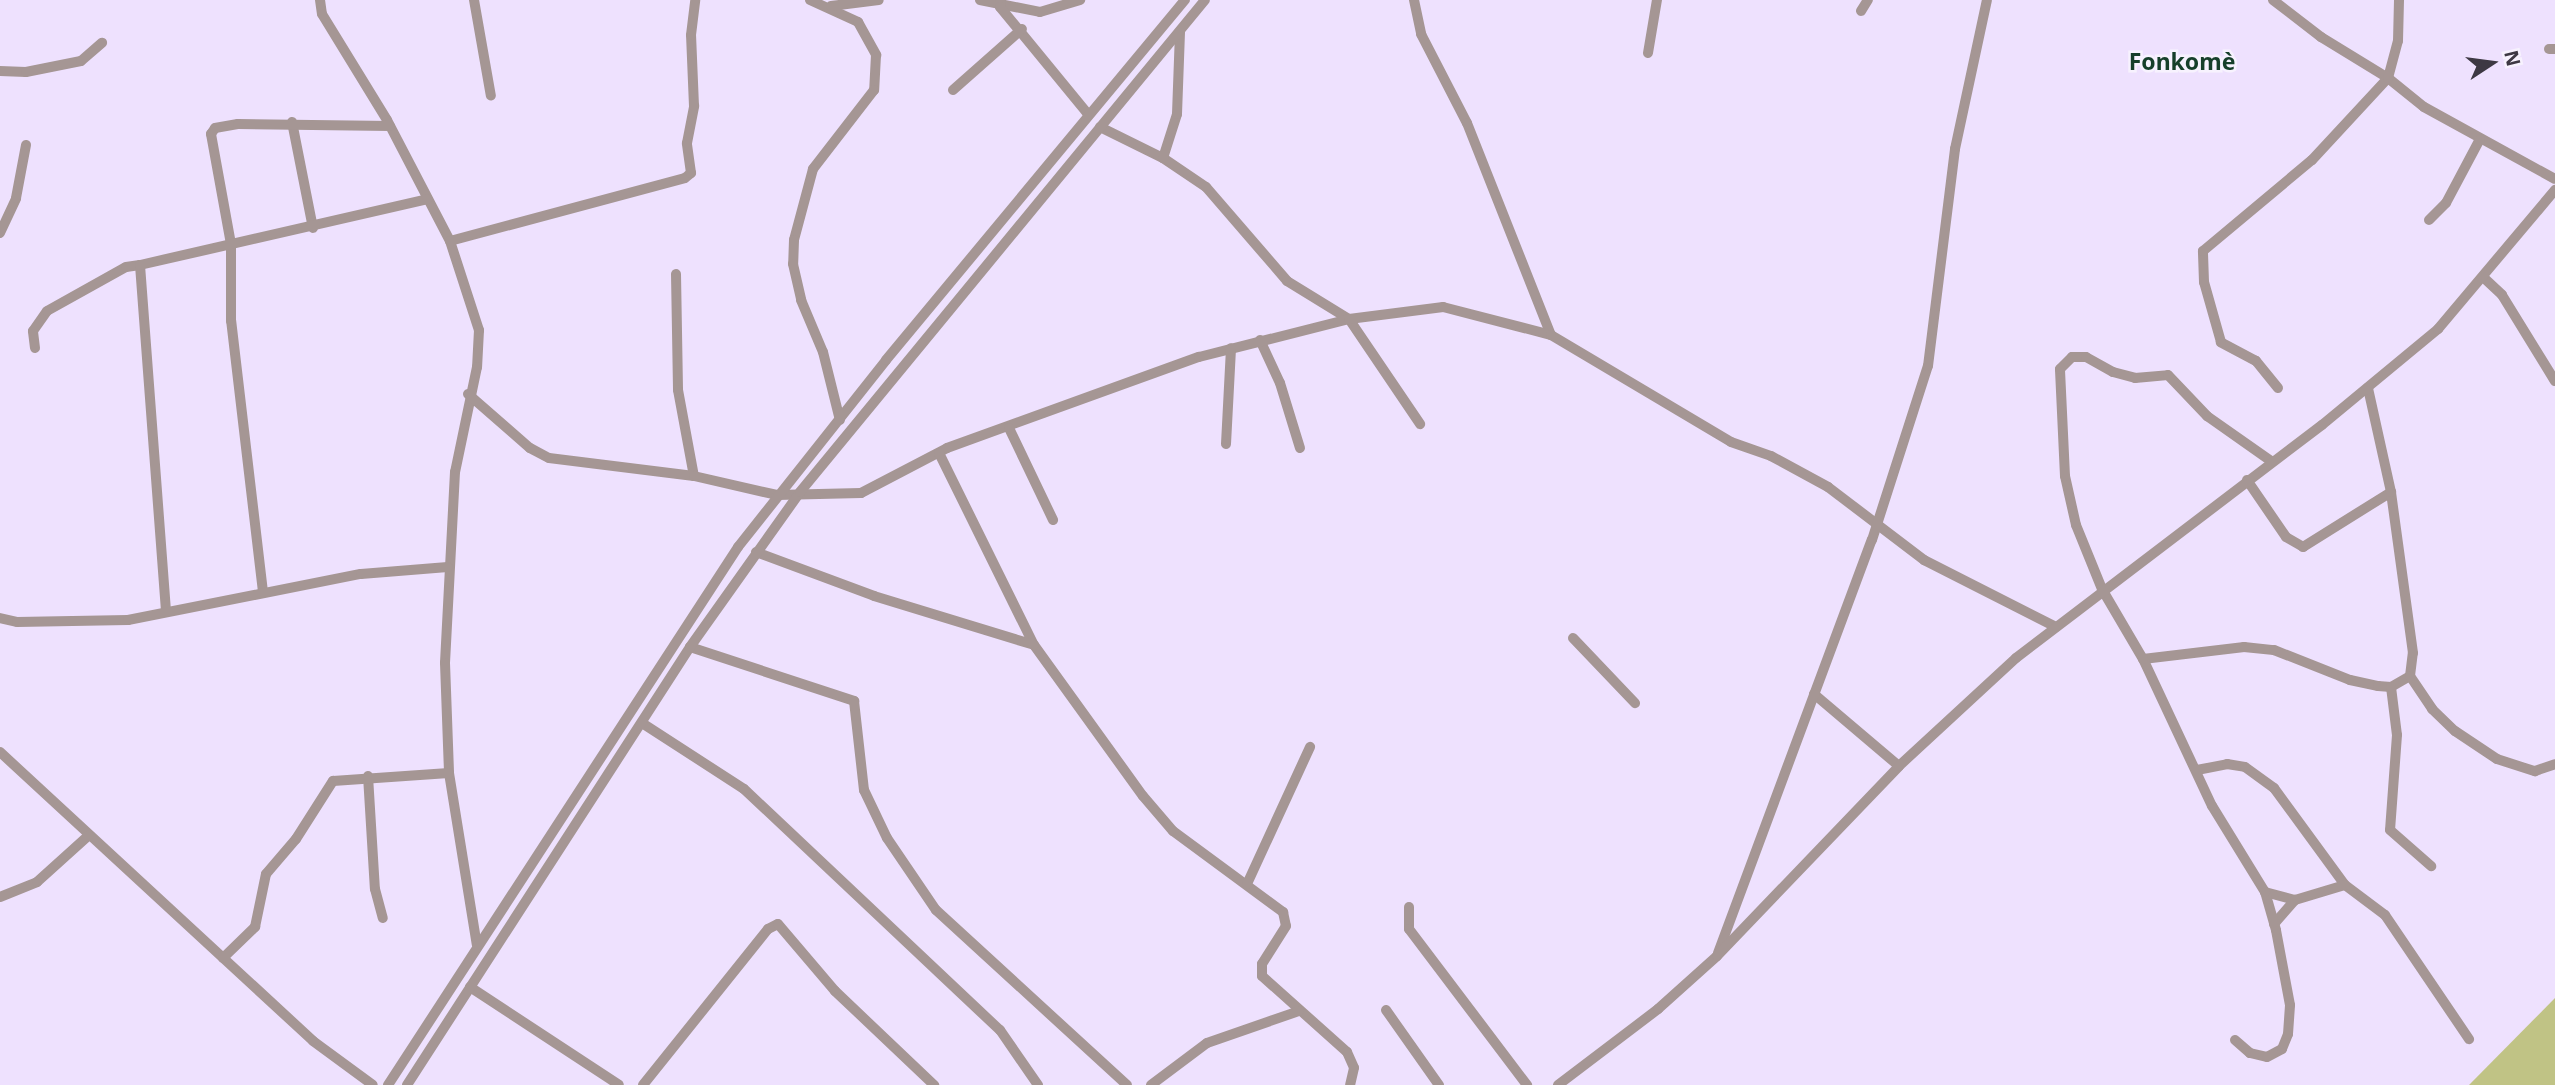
<!DOCTYPE html>
<html>
<head>
<meta charset="utf-8">
<style>
  body { margin:0 }
  #map { position:relative; width:2555px; height:1085px; overflow:hidden; background:#eee1fe; font-family:"Noto Sans",sans-serif }
  div>[style] { position:absolute }
  [style*='--x'] { left:calc(var(--x)*1px); top:calc(var(--y)*1px); width:calc(var(--w)*1px); rotate:calc(var(--a)*1deg) }
  .green>* { inset:0; background:#c0c385 }
  .minor>* { height:10px; margin:-5px; padding:0 5px; transform-origin:5px; border-radius:5px; background:#a59694 }
  span { translate:-50% -50%; white-space:nowrap; text-align:center; line-height:1.15; -webkit-text-stroke:5px #f7f2fe; paint-order:stroke }
  .quarter-label { font-size:23px; color:#163f2a; font-weight:700 }
  .north { position:absolute; left:2457px; top:28px; width:70px; height:70px; -webkit-text-stroke:5px #f7f2fe; paint-order:stroke; rotate:77deg; font-size:19px; font-weight:700; line-height:28px; text-align:center; color:#3d3843 }
  .north::after { content:''; display:block; margin:auto; width:24px; height:32px; background:#3d3843; clip-path:polygon(50% 0,100% 100%,50% 72%,0 100%) }
</style>
</head>
<body>
<div id="map">
  <div class="green">
    <i style="clip-path:polygon(2555px 998px,2555px 1085px,2469px 1085px)"></i>
  </div>
  <div class="minor">
    <i style="--x:320;--y:0;--w:14;--a:82"></i>
    <i style="--x:322;--y:14;--w:124;--a:58.5"></i>
    <i style="--x:387;--y:120;--w:136;--a:62.5"></i>
    <i style="--x:450;--y:241;--w:94;--a:72"></i>
    <i style="--x:479;--y:330;--w:37;--a:93"></i>
    <i style="--x:477;--y:367;--w:107;--a:101.8"></i>
    <i style="--x:455;--y:472;--w:191;--a:93"></i>
    <i style="--x:445;--y:663;--w:110;--a:87.9"></i>
    <i style="--x:449;--y:773;--w:174;--a:80.8"></i>
    <i style="--x:474;--y:0;--w:97;--a:80"></i>
    <i style="--x:810;--y:0;--w:53;--a:24.6"></i>
    <i style="--x:858;--y:22;--w:38;--a:61"></i>
    <i style="--x:876;--y:55;--w:35;--a:93"></i>
    <i style="--x:874;--y:90;--w:100;--a:127.7"></i>
    <i style="--x:813;--y:169;--w:73;--a:105"></i>
    <i style="--x:794;--y:240;--w:24;--a:92"></i>
    <i style="--x:793;--y:264;--w:37;--a:77"></i>
    <i style="--x:801;--y:300;--w:56;--a:67.1"></i>
    <i style="--x:823;--y:352;--w:70;--a:76"></i>
    <i style="--x:980;--y:0;--w:61;--a:11.3"></i>
    <i style="--x:1040;--y:12;--w:42;--a:-16.7"></i>
    <i style="--x:1001;--y:0;--w:7;--a:98"></i>
    <i style="--x:1000;--y:7;--w:139;--a:50.6"></i>
    <i style="--x:1414;--y:0;--w:35;--a:78"></i>
    <i style="--x:1421;--y:34;--w:100;--a:62.7"></i>
    <i style="--x:1467;--y:123;--w:228;--a:68.4"></i>
    <i style="--x:2273;--y:0;--w:61;--a:37.6"></i>
    <i style="--x:2321;--y:37;--w:79;--a:31.5"></i>
    <i style="--x:2388;--y:78;--w:46;--a:38.9"></i>
    <i style="--x:2424;--y:107;--w:149;--a:28.8"></i>
    <i style="--x:831;--y:6;--w:48;--a:-7.1"></i>
    <i style="--x:1861;--y:11;--w:13;--a:-58"></i>
    <i style="--x:2549;--y:49;--w:6;--a:0"></i>
    <i style="--x:1648;--y:53;--w:54;--a:-80.4"></i>
    <i style="--x:0;--y:71;--w:26;--a:2"></i>
    <i style="--x:26;--y:72;--w:56;--a:-11.3"></i>
    <i style="--x:81;--y:61;--w:28;--a:-41"></i>
    <i style="--x:953;--y:90;--w:92;--a:-41.5"></i>
    <i style="--x:292;--y:122;--w:108;--a:78.8"></i>
    <i style="--x:1100;--y:127;--w:70;--a:26.2"></i>
    <i style="--x:1163;--y:158;--w:52;--a:34"></i>
    <i style="--x:1206;--y:187;--w:124;--a:49.2"></i>
    <i style="--x:1287;--y:281;--w:73;--a:31.5"></i>
    <i style="--x:1349;--y:319;--w:127;--a:55.9"></i>
    <i style="--x:1163;--y:158;--w:46;--a:-72.3"></i>
    <i style="--x:1177;--y:114;--w:83;--a:-87.9"></i>
    <i style="--x:2429;--y:220;--w:24;--a:-45"></i>
    <i style="--x:2446;--y:203;--w:72;--a:-62"></i>
    <i style="--x:0;--y:233;--w:38;--a:-65"></i>
    <i style="--x:16;--y:198;--w:54;--a:-79.3"></i>
    <i style="--x:450;--y:241;--w:243;--a:-15"></i>
    <i style="--x:685;--y:178;--w:8;--a:-40"></i>
    <i style="--x:691;--y:173;--w:30;--a:-98"></i>
    <i style="--x:687;--y:143;--w:38;--a:-79"></i>
    <i style="--x:694;--y:106;--w:71;--a:-92.4"></i>
    <i style="--x:691;--y:35;--w:35;--a:-83"></i>
    <i style="--x:676;--y:274;--w:116;--a:89"></i>
    <i style="--x:678;--y:390;--w:87;--a:79.5"></i>
    <i style="--x:2483;--y:277;--w:26;--a:43"></i>
    <i style="--x:2502;--y:295;--w:101;--a:58.4"></i>
    <i style="--x:1260;--y:340;--w:47;--a:65.1"></i>
    <i style="--x:1280;--y:383;--w:68;--a:72.9"></i>
    <i style="--x:35;--y:348;--w:17;--a:-97"></i>
    <i style="--x:33;--y:331;--w:24;--a:-55"></i>
    <i style="--x:47;--y:311;--w:90;--a:-29.1"></i>
    <i style="--x:126;--y:267;--w:14;--a:-8"></i>
    <i style="--x:2278;--y:388;--w:35;--a:-129"></i>
    <i style="--x:2256;--y:361;--w:40;--a:-152"></i>
    <i style="--x:2221;--y:342;--w:62;--a:-105.8"></i>
    <i style="--x:2204;--y:282;--w:31;--a:-92"></i>
    <i style="--x:2203;--y:251;--w:142;--a:-39.9"></i>
    <i style="--x:2312;--y:160;--w:112;--a:-47.2"></i>
    <i style="--x:2388;--y:78;--w:38;--a:-75"></i>
    <i style="--x:2398;--y:41;--w:41;--a:-88.6"></i>
    <i style="--x:468;--y:394;--w:82;--a:41.1"></i>
    <i style="--x:530;--y:448;--w:21;--a:28"></i>
    <i style="--x:549;--y:458;--w:146;--a:7.1"></i>
    <i style="--x:694;--y:476;--w:85;--a:12.9"></i>
    <i style="--x:777;--y:495;--w:84;--a:-1.4"></i>
    <i style="--x:861;--y:493;--w:97;--a:-27.6"></i>
    <i style="--x:947;--y:448;--w:268;--a:-19.9"></i>
    <i style="--x:1199;--y:357;--w:155;--a:-14.2"></i>
    <i style="--x:1349;--y:319;--w:95;--a:-7.3"></i>
    <i style="--x:1443;--y:307;--w:112;--a:14.5"></i>
    <i style="--x:1551;--y:335;--w:209;--a:30.7"></i>
    <i style="--x:1731;--y:442;--w:42;--a:19.3"></i>
    <i style="--x:1771;--y:456;--w:65;--a:28.5"></i>
    <i style="--x:1828;--y:487;--w:121;--a:37.2"></i>
    <i style="--x:1924;--y:560;--w:148;--a:26.9"></i>
    <i style="--x:1009;--y:428;--w:102;--a:64.4"></i>
    <i style="--x:1226;--y:444;--w:96;--a:-87"></i>
    <i style="--x:939;--y:453;--w:214;--a:63.7"></i>
    <i style="--x:1034;--y:645;--w:186;--a:54.2"></i>
    <i style="--x:1143;--y:796;--w:46;--a:49.4"></i>
    <i style="--x:1173;--y:831;--w:137;--a:36.4"></i>
    <i style="--x:1283;--y:912;--w:14;--a:78"></i>
    <i style="--x:1286;--y:926;--w:45;--a:122.3"></i>
    <i style="--x:1262;--y:964;--w:12;--a:90"></i>
    <i style="--x:1262;--y:976;--w:114;--a:41.8"></i>
    <i style="--x:1347;--y:1052;--w:17;--a:66"></i>
    <i style="--x:1354;--y:1068;--w:17;--a:103"></i>
    <i style="--x:2247;--y:480;--w:69;--a:55.6"></i>
    <i style="--x:2286;--y:537;--w:20;--a:30"></i>
    <i style="--x:2303;--y:547;--w:104;--a:-32"></i>
    <i style="--x:756;--y:552;--w:126;--a:20.4"></i>
    <i style="--x:874;--y:596;--w:167;--a:17"></i>
    <i style="--x:263;--y:592;--w:273;--a:-96.7"></i>
    <i style="--x:231;--y:321;--w:77;--a:-90"></i>
    <i style="--x:231;--y:244;--w:112;--a:-100.3"></i>
    <i style="--x:211;--y:134;--w:7;--a:-56"></i>
    <i style="--x:215;--y:128;--w:23;--a:-10"></i>
    <i style="--x:238;--y:124;--w:152;--a:0.8"></i>
    <i style="--x:166;--y:611;--w:347;--a:-94.3"></i>
    <i style="--x:140;--y:265;--w:295;--a:-12.9"></i>
    <i style="--x:0;--y:618;--w:17;--a:13"></i>
    <i style="--x:17;--y:622;--w:111;--a:-1"></i>
    <i style="--x:128;--y:620;--w:237;--a:-11.2"></i>
    <i style="--x:361;--y:574;--w:87;--a:-4.6"></i>
    <i style="--x:1573;--y:638;--w:90;--a:46.4"></i>
    <i style="--x:690;--y:647;--w:173;--a:18.2"></i>
    <i style="--x:854;--y:701;--w:90;--a:83.6"></i>
    <i style="--x:864;--y:790;--w:53;--a:64.4"></i>
    <i style="--x:887;--y:838;--w:87;--a:55.8"></i>
    <i style="--x:936;--y:910;--w:259;--a:42.5"></i>
    <i style="--x:2143;--y:659;--w:102;--a:-6.8"></i>
    <i style="--x:2244;--y:647;--w:30;--a:6"></i>
    <i style="--x:2274;--y:650;--w:82;--a:21.5"></i>
    <i style="--x:2350;--y:680;--w:29;--a:12"></i>
    <i style="--x:2378;--y:686;--w:13;--a:4"></i>
    <i style="--x:2391;--y:687;--w:22;--a:-30"></i>
    <i style="--x:2410;--y:676;--w:23;--a:-83"></i>
    <i style="--x:2413;--y:653;--w:162;--a:-97.8"></i>
    <i style="--x:2391;--y:492;--w:107;--a:-102.5"></i>
    <i style="--x:2410;--y:676;--w:40;--a:56"></i>
    <i style="--x:2432;--y:709;--w:32;--a:44"></i>
    <i style="--x:2455;--y:731;--w:50;--a:33.7"></i>
    <i style="--x:2497;--y:759;--w:40;--a:18"></i>
    <i style="--x:2535;--y:771;--w:21;--a:-19"></i>
    <i style="--x:2391;--y:687;--w:48;--a:82.9"></i>
    <i style="--x:2397;--y:735;--w:95;--a:94.2"></i>
    <i style="--x:2390;--y:830;--w:55;--a:41.3"></i>
    <i style="--x:1814;--y:694;--w:111;--a:40.3"></i>
    <i style="--x:642;--y:723;--w:121;--a:32.9"></i>
    <i style="--x:744;--y:789;--w:352;--a:43.3"></i>
    <i style="--x:1000;--y:1030;--w:67;--a:55.4"></i>
    <i style="--x:0;--y:752;--w:426;--a:42.7"></i>
    <i style="--x:313;--y:1041;--w:74;--a:36.3"></i>
    <i style="--x:2197;--y:770;--w:31;--a:-11"></i>
    <i style="--x:2227;--y:764;--w:18;--a:9"></i>
    <i style="--x:2245;--y:767;--w:36;--a:36"></i>
    <i style="--x:2274;--y:788;--w:120;--a:53.8"></i>
    <i style="--x:2345;--y:885;--w:50;--a:36.9"></i>
    <i style="--x:2385;--y:915;--w:150;--a:55.9"></i>
    <i style="--x:368;--y:776;--w:113;--a:86.5"></i>
    <i style="--x:375;--y:889;--w:30;--a:75"></i>
    <i style="--x:1247;--y:884;--w:151;--a:-65.3"></i>
    <i style="--x:2265;--y:892;--w:31;--a:15"></i>
    <i style="--x:2295;--y:900;--w:52;--a:-16.7"></i>
    <i style="--x:0;--y:897;--w:40;--a:-22"></i>
    <i style="--x:37;--y:882;--w:69;--a:-42"></i>
    <i style="--x:1409;--y:907;--w:22;--a:90"></i>
    <i style="--x:1409;--y:929;--w:196;--a:52.9"></i>
    <i style="--x:2274;--y:924;--w:32;--a:-49"></i>
    <i style="--x:1718;--y:953;--w:441;--a:-69.6"></i>
    <i style="--x:1872;--y:540;--w:183;--a:-72.2"></i>
    <i style="--x:1928;--y:366;--w:219;--a:-82.9"></i>
    <i style="--x:1955;--y:149;--w:152;--a:-77.9"></i>
    <i style="--x:223;--y:958;--w:45;--a:-44.1"></i>
    <i style="--x:255;--y:927;--w:54;--a:-78.3"></i>
    <i style="--x:266;--y:874;--w:46;--a:-49.4"></i>
    <i style="--x:296;--y:839;--w:69;--a:-57.5"></i>
    <i style="--x:333;--y:781;--w:116;--a:-3.9"></i>
    <i style="--x:470;--y:987;--w:178;--a:33.3"></i>
    <i style="--x:1386;--y:1010;--w:92;--a:54.8"></i>
    <i style="--x:2235;--y:1040;--w:20;--a:41"></i>
    <i style="--x:2250;--y:1053;--w:17;--a:13"></i>
    <i style="--x:2267;--y:1057;--w:17;--a:-28"></i>
    <i style="--x:2282;--y:1049;--w:16;--a:-68"></i>
    <i style="--x:2288;--y:1034;--w:29;--a:-86"></i>
    <i style="--x:2290;--y:1005;--w:76;--a:-100.6"></i>
    <i style="--x:2276;--y:930;--w:40;--a:-106"></i>
    <i style="--x:2265;--y:892;--w:101;--a:-121.6"></i>
    <i style="--x:2212;--y:806;--w:162;--a:-115.1"></i>
    <i style="--x:2143;--y:659;--w:81;--a:-120.4"></i>
    <i style="--x:2102;--y:589;--w:69;--a:-112.1"></i>
    <i style="--x:2076;--y:525;--w:50;--a:-102.7"></i>
    <i style="--x:2065;--y:476;--w:107;--a:-92.7"></i>
    <i style="--x:2060;--y:369;--w:17;--a:-45"></i>
    <i style="--x:2072;--y:357;--w:14;--a:0"></i>
    <i style="--x:2086;--y:357;--w:31;--a:29"></i>
    <i style="--x:2113;--y:372;--w:23;--a:15"></i>
    <i style="--x:2135;--y:378;--w:33;--a:-5"></i>
    <i style="--x:2168;--y:375;--w:57;--a:46.4"></i>
    <i style="--x:2207;--y:416;--w:78;--a:35.1"></i>
    <i style="--x:388;--y:1085;--w:642;--a:-56.95"></i>
    <i style="--x:738;--y:547;--w:238;--a:-51.6"></i>
    <i style="--x:886;--y:360;--w:468;--a:-50.3"></i>
    <i style="--x:407;--y:1085;--w:521;--a:-57.13"></i>
    <i style="--x:690;--y:647;--w:190;--a:-54.6"></i>
    <i style="--x:800;--y:492;--w:637;--a:-50.54"></i>
    <i style="--x:643;--y:1085;--w:200;--a:-51.3"></i>
    <i style="--x:768;--y:929;--w:11;--a:-27"></i>
    <i style="--x:778;--y:924;--w:88;--a:49.6"></i>
    <i style="--x:835;--y:991;--w:137;--a:43.5"></i>
    <i style="--x:1151;--y:1085;--w:70;--a:-36.9"></i>
    <i style="--x:1207;--y:1043;--w:97;--a:-19.2"></i>
    <i style="--x:1558;--y:1085;--w:126;--a:-37.2"></i>
    <i style="--x:1658;--y:1009;--w:79;--a:-41.9"></i>
    <i style="--x:1717;--y:956;--w:263;--a:-46.2"></i>
    <i style="--x:1899;--y:766;--w:159;--a:-42.7"></i>
    <i style="--x:2016;--y:658;--w:385;--a:-37.3"></i>
    <i style="--x:2322;--y:425;--w:151;--a:-39.6"></i>
    <i style="--x:2438;--y:329;--w:182;--a:-49.9"></i>
  </div>
  <div class="quarter-label">
    <span style="left:2182px;top:61px">Fonkomè</span>
  </div>
  <div class="north">N</div>
</div>
</body>
</html>
